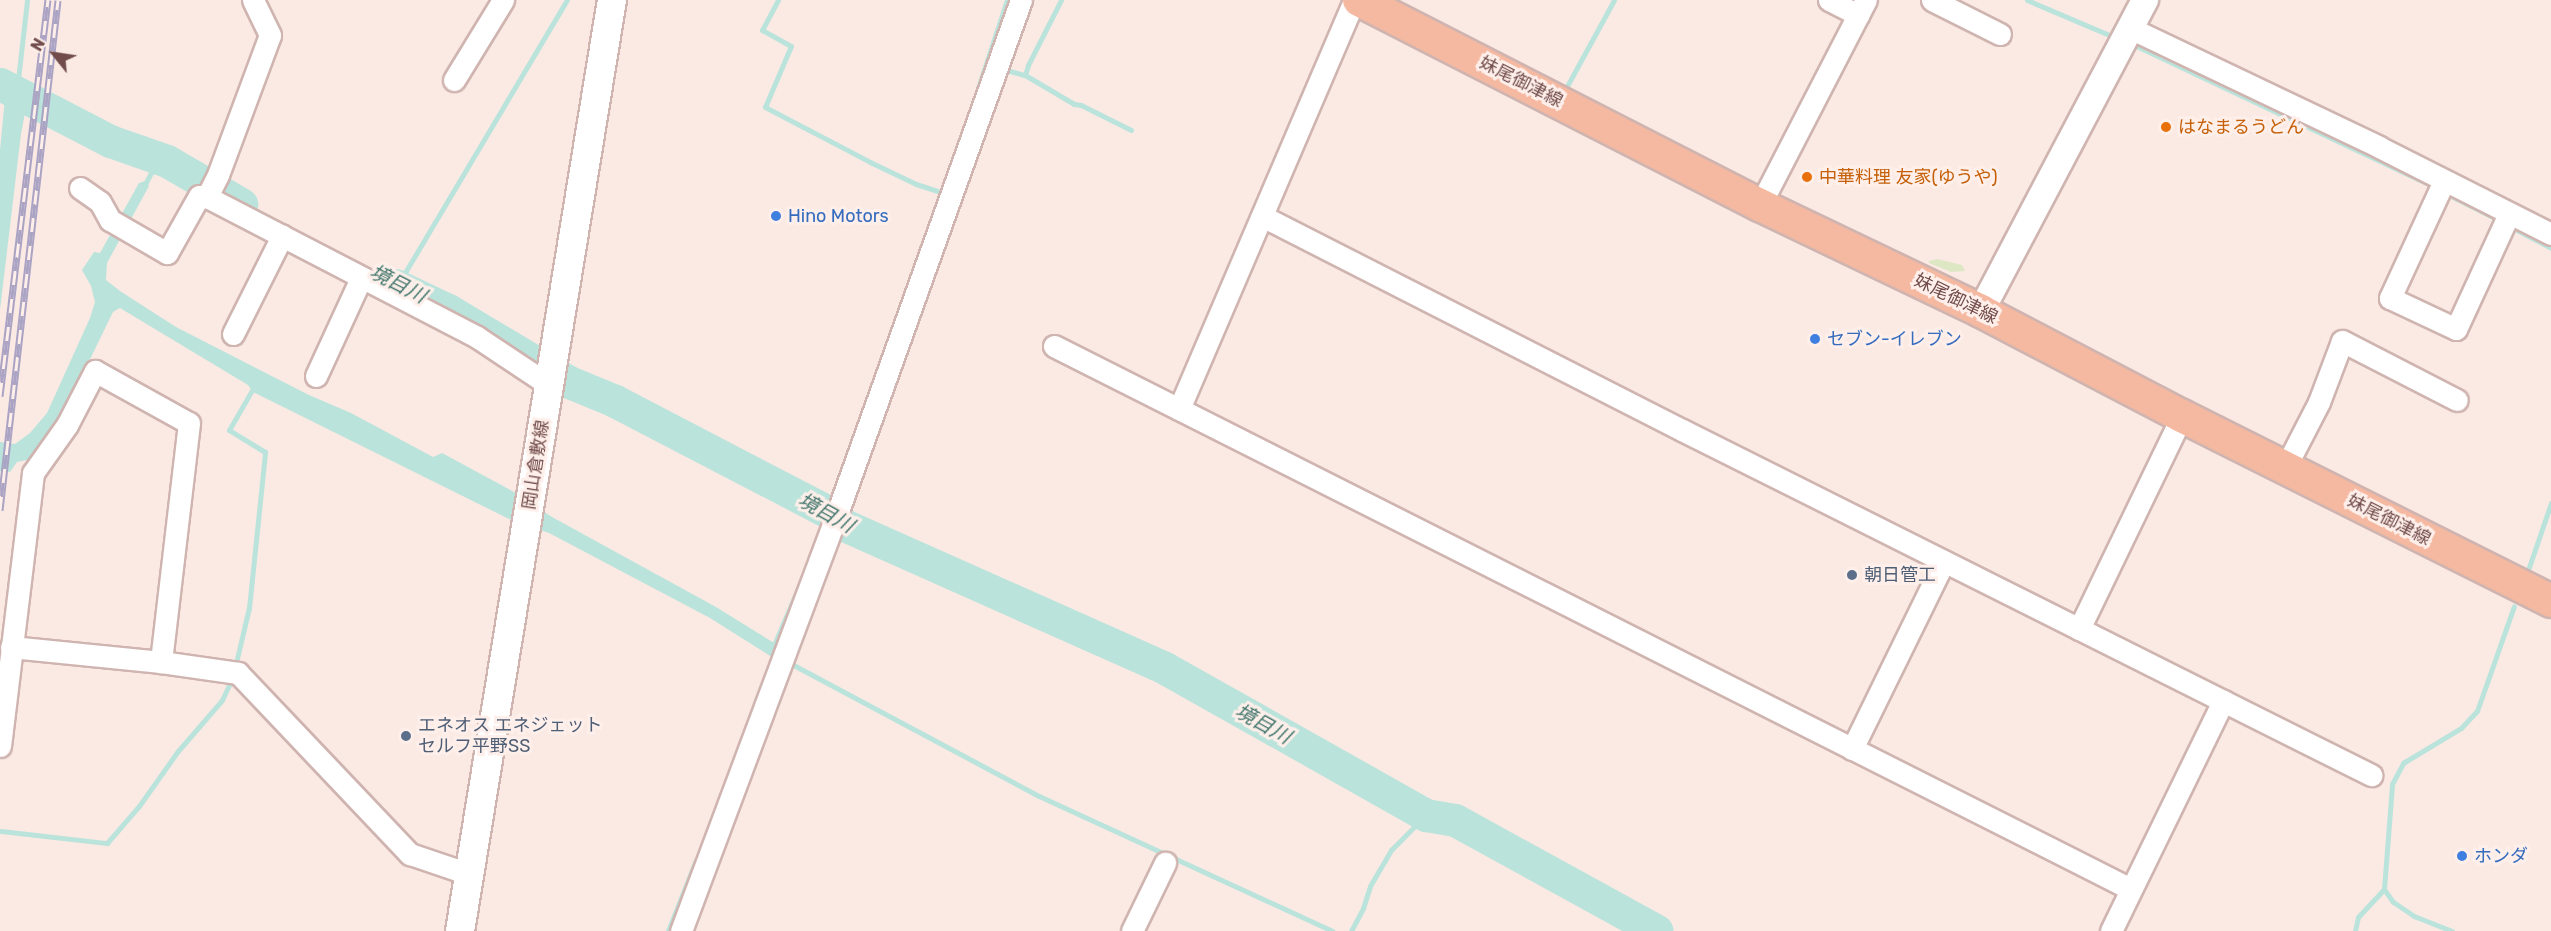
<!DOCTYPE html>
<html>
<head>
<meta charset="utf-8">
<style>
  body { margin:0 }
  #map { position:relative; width:2551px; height:931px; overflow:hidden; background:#fbeae4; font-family:Rubik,"Noto Sans JP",sans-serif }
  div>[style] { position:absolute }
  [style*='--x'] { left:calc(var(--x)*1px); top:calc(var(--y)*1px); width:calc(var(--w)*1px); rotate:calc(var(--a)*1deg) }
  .green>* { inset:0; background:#dee7c3 }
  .water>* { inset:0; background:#bae3db }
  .stream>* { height:5px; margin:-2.5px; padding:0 2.5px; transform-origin:2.5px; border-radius:2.5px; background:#bae3db }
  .river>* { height:33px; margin:-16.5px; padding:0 16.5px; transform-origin:16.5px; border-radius:16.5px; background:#bae3db }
  .roads { filter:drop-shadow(2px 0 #cfb4b0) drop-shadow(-2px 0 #cfb4b0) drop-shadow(0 2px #cfb4b0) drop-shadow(0 -2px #cfb4b0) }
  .minor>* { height:21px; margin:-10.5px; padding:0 10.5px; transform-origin:10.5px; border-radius:10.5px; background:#fff }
  .tertiary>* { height:26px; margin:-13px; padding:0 13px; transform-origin:13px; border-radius:13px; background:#fff }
  .secondary>* { height:28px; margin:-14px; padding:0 14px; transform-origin:14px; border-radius:14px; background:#fff }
  .primary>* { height:32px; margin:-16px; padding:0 16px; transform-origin:16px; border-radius:16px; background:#f5b8a0 }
  .rail>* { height:7px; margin-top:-3.5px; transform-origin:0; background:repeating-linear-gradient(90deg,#feefea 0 14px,#aaa3c3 0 28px); box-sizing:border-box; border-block:2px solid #aaa3c3 }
  .dots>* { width:16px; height:16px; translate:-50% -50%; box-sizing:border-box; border:3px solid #feefea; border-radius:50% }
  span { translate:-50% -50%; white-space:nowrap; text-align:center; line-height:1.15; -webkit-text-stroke:6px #feefea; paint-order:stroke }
  .street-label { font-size:18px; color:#714c4b }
  .food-label { font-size:18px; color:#c56008 }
  .left { translate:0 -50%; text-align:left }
  .shop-label { font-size:18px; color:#366cbe }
  .service-label { font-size:18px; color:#4e5e75 }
  .water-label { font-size:20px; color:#40766c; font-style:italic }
  .north { position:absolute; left:24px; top:24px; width:60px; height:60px; -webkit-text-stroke:4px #feefea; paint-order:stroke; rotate:300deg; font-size:16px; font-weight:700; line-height:24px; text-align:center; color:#714c4b }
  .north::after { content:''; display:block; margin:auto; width:21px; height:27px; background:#714c4b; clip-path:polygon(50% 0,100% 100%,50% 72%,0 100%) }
</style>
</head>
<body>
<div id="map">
  <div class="green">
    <i style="clip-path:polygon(1937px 259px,1962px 265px,1965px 271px,1951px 272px,1929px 263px,1929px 261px)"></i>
  </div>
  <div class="water">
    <i style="clip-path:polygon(6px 87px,28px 97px,21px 134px,0 310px,0 150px)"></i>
    <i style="clip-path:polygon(145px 181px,149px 186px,107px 263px,106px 280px,120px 291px,176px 327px,309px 395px,351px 413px,433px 457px,442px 453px,514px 492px,552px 517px,716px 607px,774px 643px,772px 657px,710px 618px,549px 533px,509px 519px,253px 392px,248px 385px,120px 308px,113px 312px,59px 423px,32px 459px,17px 462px,10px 472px,0 471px,0 442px,15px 444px,30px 433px,47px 413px,90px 318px,95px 302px,91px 286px,82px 270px,94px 252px,100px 253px,139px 183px)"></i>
  </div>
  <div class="stream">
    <i style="--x:778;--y:0;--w:34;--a:118"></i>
    <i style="--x:762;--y:30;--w:33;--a:29"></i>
    <i style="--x:791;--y:46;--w:66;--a:113.1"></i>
    <i style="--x:765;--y:107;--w:119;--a:27.6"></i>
    <i style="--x:870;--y:162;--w:51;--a:25.6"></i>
    <i style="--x:916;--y:184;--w:28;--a:18"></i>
    <i style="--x:2027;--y:0;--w:97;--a:23.1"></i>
    <i style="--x:2130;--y:43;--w:340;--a:25.3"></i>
    <i style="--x:1002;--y:69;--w:24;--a:15"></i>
    <i style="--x:1025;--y:75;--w:57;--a:30.6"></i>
    <i style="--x:1074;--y:104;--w:7;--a:8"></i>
    <i style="--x:1081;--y:105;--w:56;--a:26.6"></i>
    <i style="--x:1025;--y:75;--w:10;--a:-73"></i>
    <i style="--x:1028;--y:65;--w:73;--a:-63.1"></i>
    <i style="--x:978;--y:88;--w:93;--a:-71.8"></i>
    <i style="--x:1566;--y:88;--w:100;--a:-61.4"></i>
    <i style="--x:16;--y:97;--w:98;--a:-83.5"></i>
    <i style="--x:144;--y:186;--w:32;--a:-62"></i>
    <i style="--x:2445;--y:193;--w:63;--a:26.6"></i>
    <i style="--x:2509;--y:226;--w:47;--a:27.6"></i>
    <i style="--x:397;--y:286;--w:333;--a:-59.3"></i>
    <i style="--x:2527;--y:573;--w:74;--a:-71.1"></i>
    <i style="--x:771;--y:652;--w:79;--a:-67"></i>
    <i style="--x:786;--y:661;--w:287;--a:28.1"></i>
    <i style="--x:1039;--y:796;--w:323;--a:24.7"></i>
    <i style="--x:235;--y:667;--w:61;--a:-76.7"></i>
    <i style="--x:249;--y:608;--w:157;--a:-84.1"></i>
    <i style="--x:265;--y:452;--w:42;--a:-148.6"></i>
    <i style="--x:229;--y:430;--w:52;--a:-60"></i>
    <i style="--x:1;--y:831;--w:107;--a:6.5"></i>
    <i style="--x:107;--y:843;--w:49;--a:-49.1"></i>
    <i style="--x:139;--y:806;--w:67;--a:-54.7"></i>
    <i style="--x:178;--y:751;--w:67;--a:-49.2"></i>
    <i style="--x:222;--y:700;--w:26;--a:-65"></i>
    <i style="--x:668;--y:931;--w:76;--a:-68.5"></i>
    <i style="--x:1351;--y:931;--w:26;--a:-62"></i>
    <i style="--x:1363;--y:908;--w:23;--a:-72"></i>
    <i style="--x:1370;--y:886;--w:42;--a:-59.7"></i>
    <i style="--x:1391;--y:850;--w:49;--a:-45"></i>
    <i style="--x:2355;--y:931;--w:14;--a:-78"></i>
    <i style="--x:2358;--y:917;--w:38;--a:-47"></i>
    <i style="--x:2452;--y:931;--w:41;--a:-158.5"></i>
    <i style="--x:2414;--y:916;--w:25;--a:-146"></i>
    <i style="--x:2393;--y:902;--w:16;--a:-125"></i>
    <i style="--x:2384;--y:889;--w:105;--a:-85.6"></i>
    <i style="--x:2392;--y:784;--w:24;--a:-62"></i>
    <i style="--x:2403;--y:763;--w:68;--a:-31.1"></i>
    <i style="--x:2461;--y:728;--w:23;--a:-47"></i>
    <i style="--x:2477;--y:711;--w:111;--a:-70.6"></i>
  </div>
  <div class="river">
    <i style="--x:0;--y:84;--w:124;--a:27.4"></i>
    <i style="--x:110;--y:141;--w:60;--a:19.3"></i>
    <i style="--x:167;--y:161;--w:86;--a:30.2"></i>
    <i style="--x:395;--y:285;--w:59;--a:25.3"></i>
    <i style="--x:448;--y:310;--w:141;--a:30.8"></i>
    <i style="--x:569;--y:382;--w:50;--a:22.4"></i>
    <i style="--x:615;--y:401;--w:242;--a:27.5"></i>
    <i style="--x:830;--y:513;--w:18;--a:41"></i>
    <i style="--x:844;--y:525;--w:351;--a:24"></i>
    <i style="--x:1165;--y:668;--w:300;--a:29.4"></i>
    <i style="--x:1426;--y:815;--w:29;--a:10"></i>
    <i style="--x:1455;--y:820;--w:230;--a:28.8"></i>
  </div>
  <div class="roads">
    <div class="minor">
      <i style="--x:253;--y:0;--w:39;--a:64"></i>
      <i style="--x:270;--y:35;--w:149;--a:110.4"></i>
      <i style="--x:218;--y:175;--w:25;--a:117"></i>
      <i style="--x:207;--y:197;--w:304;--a:27.4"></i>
      <i style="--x:477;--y:337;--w:87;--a:33.7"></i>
      <i style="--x:1829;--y:0;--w:33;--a:27"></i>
      <i style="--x:1932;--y:0;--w:76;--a:26.6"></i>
      <i style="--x:2130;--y:28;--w:276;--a:25.5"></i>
      <i style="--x:2379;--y:147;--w:193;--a:26.8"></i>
      <i style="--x:454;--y:80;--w:94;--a:-58.5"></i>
      <i style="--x:2444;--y:181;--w:129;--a:114.8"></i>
      <i style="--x:2390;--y:298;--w:73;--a:25.2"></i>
      <i style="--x:2456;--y:329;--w:127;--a:-65.3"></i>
      <i style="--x:80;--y:188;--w:24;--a:35"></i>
      <i style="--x:100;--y:202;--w:21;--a:61"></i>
      <i style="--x:110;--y:220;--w:66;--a:30.1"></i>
      <i style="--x:167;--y:253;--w:65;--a:-60.7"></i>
      <i style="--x:199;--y:196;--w:8;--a:7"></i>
      <i style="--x:1760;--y:205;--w:231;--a:-62.7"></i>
      <i style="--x:1262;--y:216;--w:471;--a:27"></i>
      <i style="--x:1682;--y:430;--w:771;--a:26.6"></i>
      <i style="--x:233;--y:334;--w:110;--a:-63.4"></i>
      <i style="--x:1054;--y:346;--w:1206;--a:26.76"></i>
      <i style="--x:316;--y:376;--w:108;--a:-65.3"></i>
      <i style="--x:1179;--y:409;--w:445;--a:-66.8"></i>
      <i style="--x:2285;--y:468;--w:74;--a:-62.7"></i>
      <i style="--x:2319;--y:402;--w:65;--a:-69.3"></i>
      <i style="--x:2342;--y:341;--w:129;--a:27.2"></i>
      <i style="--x:2079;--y:629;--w:237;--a:-64.2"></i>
      <i style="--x:11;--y:647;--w:151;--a:5.7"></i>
      <i style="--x:161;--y:662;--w:78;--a:8.1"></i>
      <i style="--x:238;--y:673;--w:250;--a:46.5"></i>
      <i style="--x:410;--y:854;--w:62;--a:18.7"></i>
      <i style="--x:0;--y:746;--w:275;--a:-83.1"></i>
      <i style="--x:33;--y:473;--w:59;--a:-54.7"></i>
      <i style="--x:67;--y:425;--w:61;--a:-62.6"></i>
      <i style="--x:95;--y:371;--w:107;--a:29"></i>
      <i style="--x:189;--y:423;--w:241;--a:96.7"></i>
      <i style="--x:1852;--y:749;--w:209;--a:-63.9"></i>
      <i style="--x:681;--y:931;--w:448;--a:-69.5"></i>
      <i style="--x:838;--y:511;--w:543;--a:-70.3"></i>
      <i style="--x:1132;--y:931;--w:76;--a:-64.1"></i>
      <i style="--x:2111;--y:931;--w:256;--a:-64"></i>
    </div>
    <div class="tertiary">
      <i style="--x:1981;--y:311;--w:352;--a:-62.2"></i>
    </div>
    <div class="secondary">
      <i style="--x:460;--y:931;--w:943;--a:-80.73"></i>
    </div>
    <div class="primary">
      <i style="--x:1359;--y:0;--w:450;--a:27.1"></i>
      <i style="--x:1760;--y:205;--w:245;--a:25.6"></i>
      <i style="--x:1981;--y:311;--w:227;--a:27.6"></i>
      <i style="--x:2182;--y:416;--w:413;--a:26.6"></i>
    </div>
  </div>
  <div class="rail">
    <i style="--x:0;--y:396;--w:399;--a:-83.1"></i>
    <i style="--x:0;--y:510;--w:513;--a:-83.51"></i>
  </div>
  <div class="dots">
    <i style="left:2166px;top:127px;background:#e8710a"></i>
    <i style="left:1807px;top:177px;background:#e8710a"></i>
    <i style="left:776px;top:216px;background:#3f7fe0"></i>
    <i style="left:1815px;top:339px;background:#3f7fe0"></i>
    <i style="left:1852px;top:575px;background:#5c6f8a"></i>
    <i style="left:406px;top:736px;background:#5c6f8a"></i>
    <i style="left:2462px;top:856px;background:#3f7fe0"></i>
  </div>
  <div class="street-label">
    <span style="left:1521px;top:82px;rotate:27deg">妹尾御津線</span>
    <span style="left:1956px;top:299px;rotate:26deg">妹尾御津線</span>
    <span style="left:536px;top:465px;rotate:-81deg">岡山倉敷線</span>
    <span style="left:2389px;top:520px;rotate:27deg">妹尾御津線</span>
  </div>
  <div class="food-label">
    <span class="left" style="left:2178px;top:127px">はなまるうどん</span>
    <span class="left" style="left:1819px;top:177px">中華料理 友家(ゆうや)</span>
  </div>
  <div class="shop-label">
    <span class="left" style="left:788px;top:216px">Hino Motors</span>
    <span class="left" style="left:1827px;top:339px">セブン-イレブン</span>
    <span class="left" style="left:2474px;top:856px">ホンダ</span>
  </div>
  <div class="service-label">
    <span class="left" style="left:1864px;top:575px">朝日管工</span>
    <span class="left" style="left:418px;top:736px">エネオス エネジェット<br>セルフ平野SS</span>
  </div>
  <div class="water-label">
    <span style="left:398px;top:284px;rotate:27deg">境目川</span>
    <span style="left:826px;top:513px;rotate:29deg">境目川</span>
    <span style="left:1263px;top:724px;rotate:29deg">境目川</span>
  </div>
  <div class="north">N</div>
</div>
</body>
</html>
